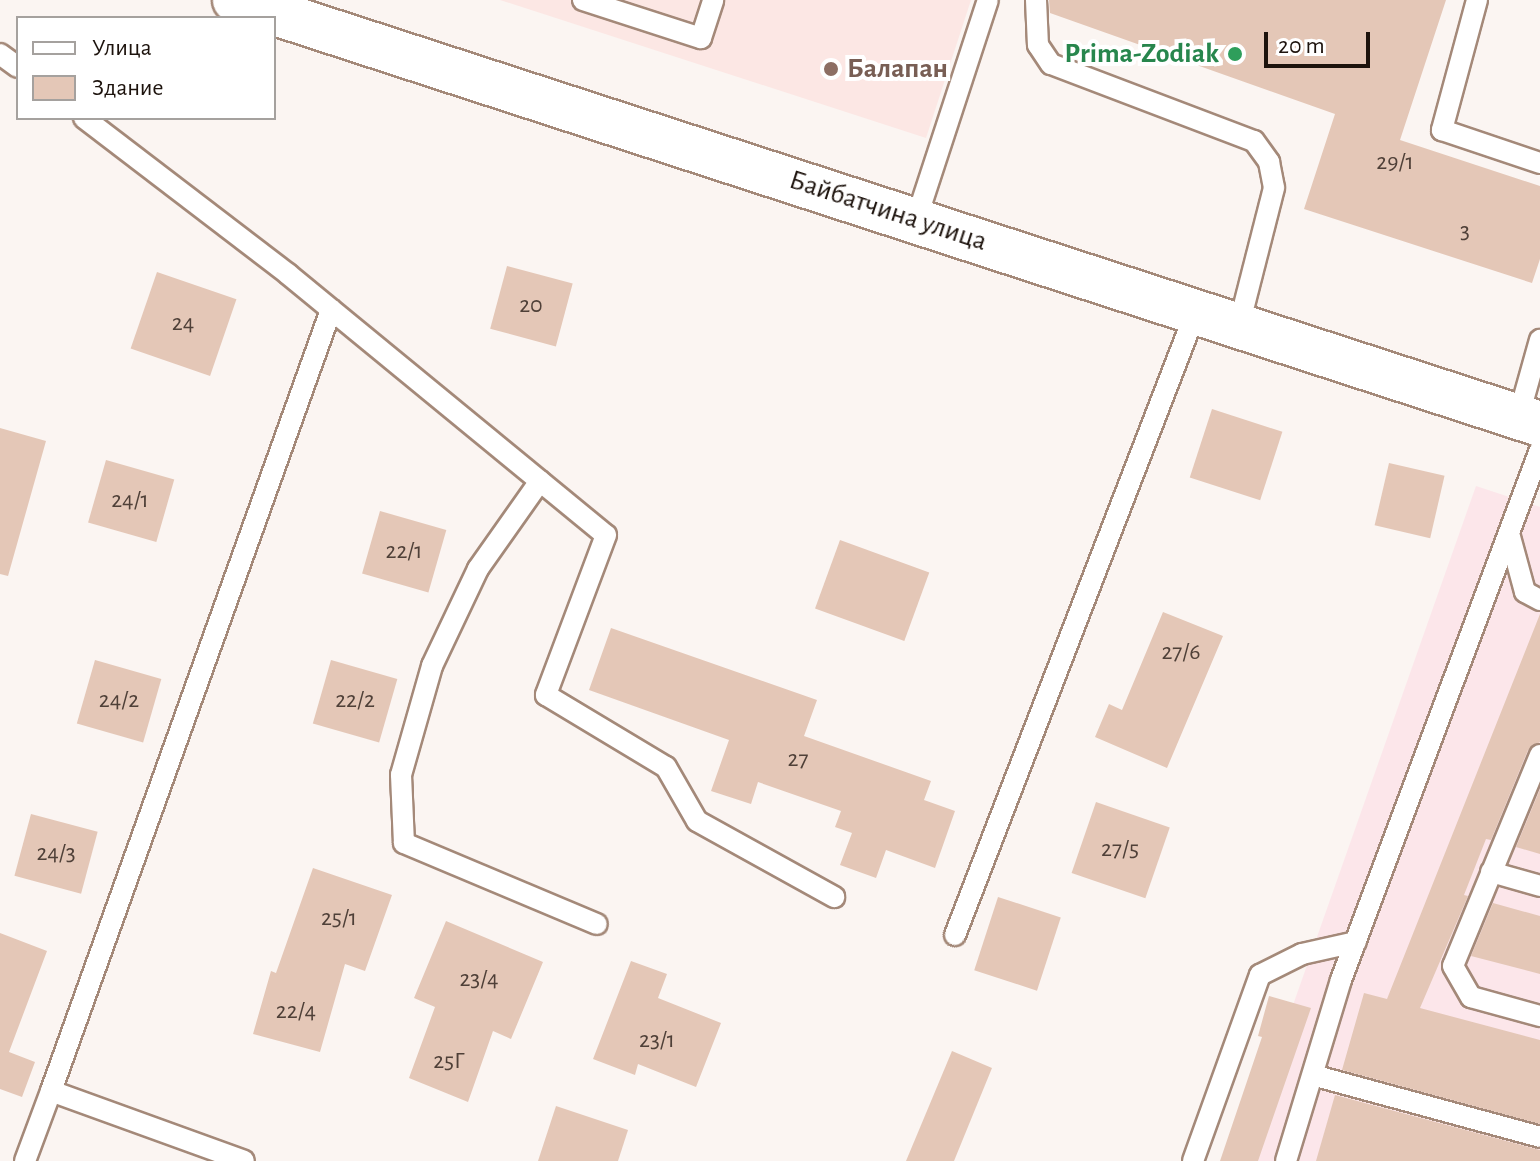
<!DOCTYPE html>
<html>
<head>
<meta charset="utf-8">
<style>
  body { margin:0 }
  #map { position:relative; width:1540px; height:1161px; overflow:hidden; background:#fbf5f2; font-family:"Alegreya Sans",sans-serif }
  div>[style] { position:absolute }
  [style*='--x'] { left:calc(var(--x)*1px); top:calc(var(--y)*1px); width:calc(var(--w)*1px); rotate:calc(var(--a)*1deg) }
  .industrial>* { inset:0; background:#fce6ea }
  .education>* { inset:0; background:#fce7e4 }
  .building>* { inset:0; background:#e4c7b7; transform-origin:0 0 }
  .roads { filter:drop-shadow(2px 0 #a48979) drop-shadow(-2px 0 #a48979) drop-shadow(0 2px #a48979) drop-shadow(0 -2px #a48979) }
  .service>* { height:20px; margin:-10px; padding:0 10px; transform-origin:10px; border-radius:10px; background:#fff }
  .tertiary>* { height:44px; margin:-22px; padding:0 22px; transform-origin:22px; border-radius:22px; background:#fff }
  .dots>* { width:22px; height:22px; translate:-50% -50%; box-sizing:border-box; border:4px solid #fff; border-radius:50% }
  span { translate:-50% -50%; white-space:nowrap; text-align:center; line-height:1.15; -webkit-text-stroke:8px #fff; paint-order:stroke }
  .number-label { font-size:24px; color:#4f4038 }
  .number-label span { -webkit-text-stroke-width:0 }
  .leisure-label { font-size:28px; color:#27864d; font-weight:700 }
  .right { translate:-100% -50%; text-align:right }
  .education-label { font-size:28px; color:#785e54; font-weight:700 }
  .left { translate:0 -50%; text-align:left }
  .street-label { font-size:28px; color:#1d130d }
  .legend { position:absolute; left:16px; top:16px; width:260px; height:104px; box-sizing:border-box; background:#fff; border:2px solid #a5a19e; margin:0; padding:10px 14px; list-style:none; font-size:24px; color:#1d130d }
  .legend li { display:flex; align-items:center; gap:16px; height:40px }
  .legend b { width:40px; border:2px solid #a5a19e }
  .scale { position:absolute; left:1264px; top:32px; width:106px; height:36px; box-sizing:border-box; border:4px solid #1d130d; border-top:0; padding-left:10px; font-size:24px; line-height:28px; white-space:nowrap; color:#1d130d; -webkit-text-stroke:6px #fff; paint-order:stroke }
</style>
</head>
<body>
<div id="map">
  <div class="industrial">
    <i style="clip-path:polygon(1476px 486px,1540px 507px,1540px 1161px,1238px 1161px)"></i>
  </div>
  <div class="education">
    <i style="clip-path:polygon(500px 0,971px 0,926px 138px)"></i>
  </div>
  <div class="building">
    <i style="clip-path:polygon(1049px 0,1446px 0,1400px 140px,1540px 186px,1540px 259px,1532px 283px,1304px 209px,1335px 114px,1050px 13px)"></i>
    <i style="left:507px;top:266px;width:68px;height:65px;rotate:15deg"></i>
    <i style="left:157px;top:272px;width:84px;height:81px;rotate:19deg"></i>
    <i style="left:1212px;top:409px;width:74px;height:72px;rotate:18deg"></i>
    <i style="clip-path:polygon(0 428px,46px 441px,8px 576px,0 574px)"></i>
    <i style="left:106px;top:460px;width:71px;height:65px;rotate:16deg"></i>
    <i style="left:1389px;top:463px;width:57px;height:64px;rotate:13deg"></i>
    <i style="left:380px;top:511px;width:69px;height:65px;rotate:16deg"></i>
    <i style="left:840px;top:540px;width:95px;height:73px;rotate:20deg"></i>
    <i style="clip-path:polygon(1163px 612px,1223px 636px,1167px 768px,1095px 737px,1109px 704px,1122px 710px)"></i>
    <i style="clip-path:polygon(1540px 614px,1540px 742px,1528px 750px,1491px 840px,1486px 839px,1464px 895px,1468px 896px,1420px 1008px,1540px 1040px,1540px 1124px,1342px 1070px,1364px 993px,1387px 999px)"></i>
    <i style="clip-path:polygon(611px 628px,817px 700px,804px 736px,931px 781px,924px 800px,955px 811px,935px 868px,886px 850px,876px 878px,840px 865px,852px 833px,835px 827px,841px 811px,758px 782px,751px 804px,711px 791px,729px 740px,589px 690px)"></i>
    <i style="left:95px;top:660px;width:69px;height:66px;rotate:16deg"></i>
    <i style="left:331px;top:660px;width:69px;height:66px;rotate:16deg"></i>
    <i style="clip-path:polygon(1540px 789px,1540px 854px,1516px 847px)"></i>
    <i style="left:1096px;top:802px;width:78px;height:75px;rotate:19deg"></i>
    <i style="left:31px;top:814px;width:69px;height:64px;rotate:15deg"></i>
    <i style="clip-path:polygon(313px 868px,392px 895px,365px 971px,345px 964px,320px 1052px,253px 1034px,271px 971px,276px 973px)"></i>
    <i style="left:998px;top:897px;width:66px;height:77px;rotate:18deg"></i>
    <i style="clip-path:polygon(1493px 903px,1540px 916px,1540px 974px,1471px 956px)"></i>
    <i style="clip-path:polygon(446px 921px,543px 962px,511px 1039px,493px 1031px,468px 1102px,409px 1078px,435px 1007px,414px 998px)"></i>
    <i style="clip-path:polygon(0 933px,47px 951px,9px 1052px,35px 1062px,22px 1097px,0 1089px)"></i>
    <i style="clip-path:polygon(631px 961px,667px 974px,658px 998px,721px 1023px,696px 1087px,638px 1064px,635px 1075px,593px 1059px)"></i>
    <i style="clip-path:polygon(1269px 996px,1311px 1008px,1258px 1161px,1220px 1161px,1262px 1037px,1258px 1036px)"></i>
    <i style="clip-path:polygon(952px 1051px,992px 1068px,954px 1161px,906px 1161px)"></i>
    <i style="clip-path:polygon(1335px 1095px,1540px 1150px,1540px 1161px,1316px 1161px)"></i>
    <i style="clip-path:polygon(556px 1106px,628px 1130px,618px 1161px,538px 1161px)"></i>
  </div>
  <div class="roads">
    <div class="service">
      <i style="--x:583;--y:0;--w:124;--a:17.9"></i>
      <i style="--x:701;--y:38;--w:40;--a:-72"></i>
      <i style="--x:1036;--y:0;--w:45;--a:87.5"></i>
      <i style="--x:1038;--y:45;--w:23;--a:56"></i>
      <i style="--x:1051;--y:64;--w:217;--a:20.8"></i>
      <i style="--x:1254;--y:141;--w:26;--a:54"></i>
      <i style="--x:1269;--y:162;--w:26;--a:79"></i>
      <i style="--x:1274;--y:188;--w:141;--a:104.3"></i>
      <i style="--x:1477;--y:0;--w:135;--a:105.1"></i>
      <i style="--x:1442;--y:130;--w:103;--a:18.6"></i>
      <i style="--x:0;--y:54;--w:22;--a:36"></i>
      <i style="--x:84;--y:118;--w:257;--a:37.4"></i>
      <i style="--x:288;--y:274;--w:411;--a:39.4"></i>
      <i style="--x:606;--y:535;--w:171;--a:110.6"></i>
      <i style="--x:546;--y:695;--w:140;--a:31"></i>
      <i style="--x:666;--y:767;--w:62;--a:60.1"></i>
      <i style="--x:697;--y:821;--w:157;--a:29"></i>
      <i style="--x:916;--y:220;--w:231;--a:-71.9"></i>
      <i style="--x:1519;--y:415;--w:78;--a:-74.4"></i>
      <i style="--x:540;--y:481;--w:108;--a:125.2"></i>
      <i style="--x:478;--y:569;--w:107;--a:115.4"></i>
      <i style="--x:432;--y:666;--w:113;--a:105.9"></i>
      <i style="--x:401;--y:775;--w:68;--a:87.5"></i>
      <i style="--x:404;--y:843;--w:209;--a:22.8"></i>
      <i style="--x:1509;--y:533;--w:61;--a:74.8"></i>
      <i style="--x:1525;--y:592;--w:17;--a:28"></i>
      <i style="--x:1540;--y:755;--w:228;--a:112.4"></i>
      <i style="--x:1453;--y:966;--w:36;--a:60"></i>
      <i style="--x:1471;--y:997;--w:72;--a:15.4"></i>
      <i style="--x:1491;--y:872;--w:51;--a:15.9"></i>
      <i style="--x:955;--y:935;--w:669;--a:-68.88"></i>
      <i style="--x:1316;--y:1076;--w:232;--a:15.2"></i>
      <i style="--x:51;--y:1091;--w:830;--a:-70.28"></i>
      <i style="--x:25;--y:1161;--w:75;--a:-69.6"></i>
      <i style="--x:51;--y:1091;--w:205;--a:19.9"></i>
      <i style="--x:1193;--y:1161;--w:198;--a:-70.2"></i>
      <i style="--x:1260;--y:975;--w:47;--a:-26.6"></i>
      <i style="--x:1302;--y:954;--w:55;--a:-12.5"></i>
      <i style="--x:1286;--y:1161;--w:189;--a:-73.1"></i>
      <i style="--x:1341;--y:980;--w:566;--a:-69.42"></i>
    </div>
    <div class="tertiary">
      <i style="--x:235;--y:0;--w:1372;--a:18"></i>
    </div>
  </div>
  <div class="dots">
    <i style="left:1235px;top:54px;background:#2e9e5b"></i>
    <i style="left:831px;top:69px;background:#8d6e63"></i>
  </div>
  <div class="number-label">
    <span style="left:1395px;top:163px">29/1</span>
    <span style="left:1465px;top:232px">3</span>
    <span style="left:531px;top:306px">20</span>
    <span style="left:183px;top:324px">24</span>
    <span style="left:130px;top:501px">24/1</span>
    <span style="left:404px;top:552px">22/1</span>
    <span style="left:1181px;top:653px">27/6</span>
    <span style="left:119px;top:701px">24/2</span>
    <span style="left:355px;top:701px">22/2</span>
    <span style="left:798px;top:760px">27</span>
    <span style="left:1120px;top:850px">27/5</span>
    <span style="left:56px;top:854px">24/3</span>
    <span style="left:339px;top:919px">25/1</span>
    <span style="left:479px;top:980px">23/4</span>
    <span style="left:296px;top:1012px">22/4</span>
    <span style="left:657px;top:1041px">23/1</span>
    <span style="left:449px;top:1062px">25Г</span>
  </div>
  <div class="leisure-label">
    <span class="right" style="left:1219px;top:54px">Prima-Zodiak</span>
  </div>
  <div class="education-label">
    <span class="left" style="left:847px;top:69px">Балапан</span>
  </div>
  <div class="street-label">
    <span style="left:888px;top:211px;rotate:18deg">Байбатчина улица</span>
  </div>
  <ul class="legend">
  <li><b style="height:10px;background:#fff"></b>Улица</li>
  <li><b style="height:22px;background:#e4c7b7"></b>Здание</li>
  </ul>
  <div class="scale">20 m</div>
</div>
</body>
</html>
